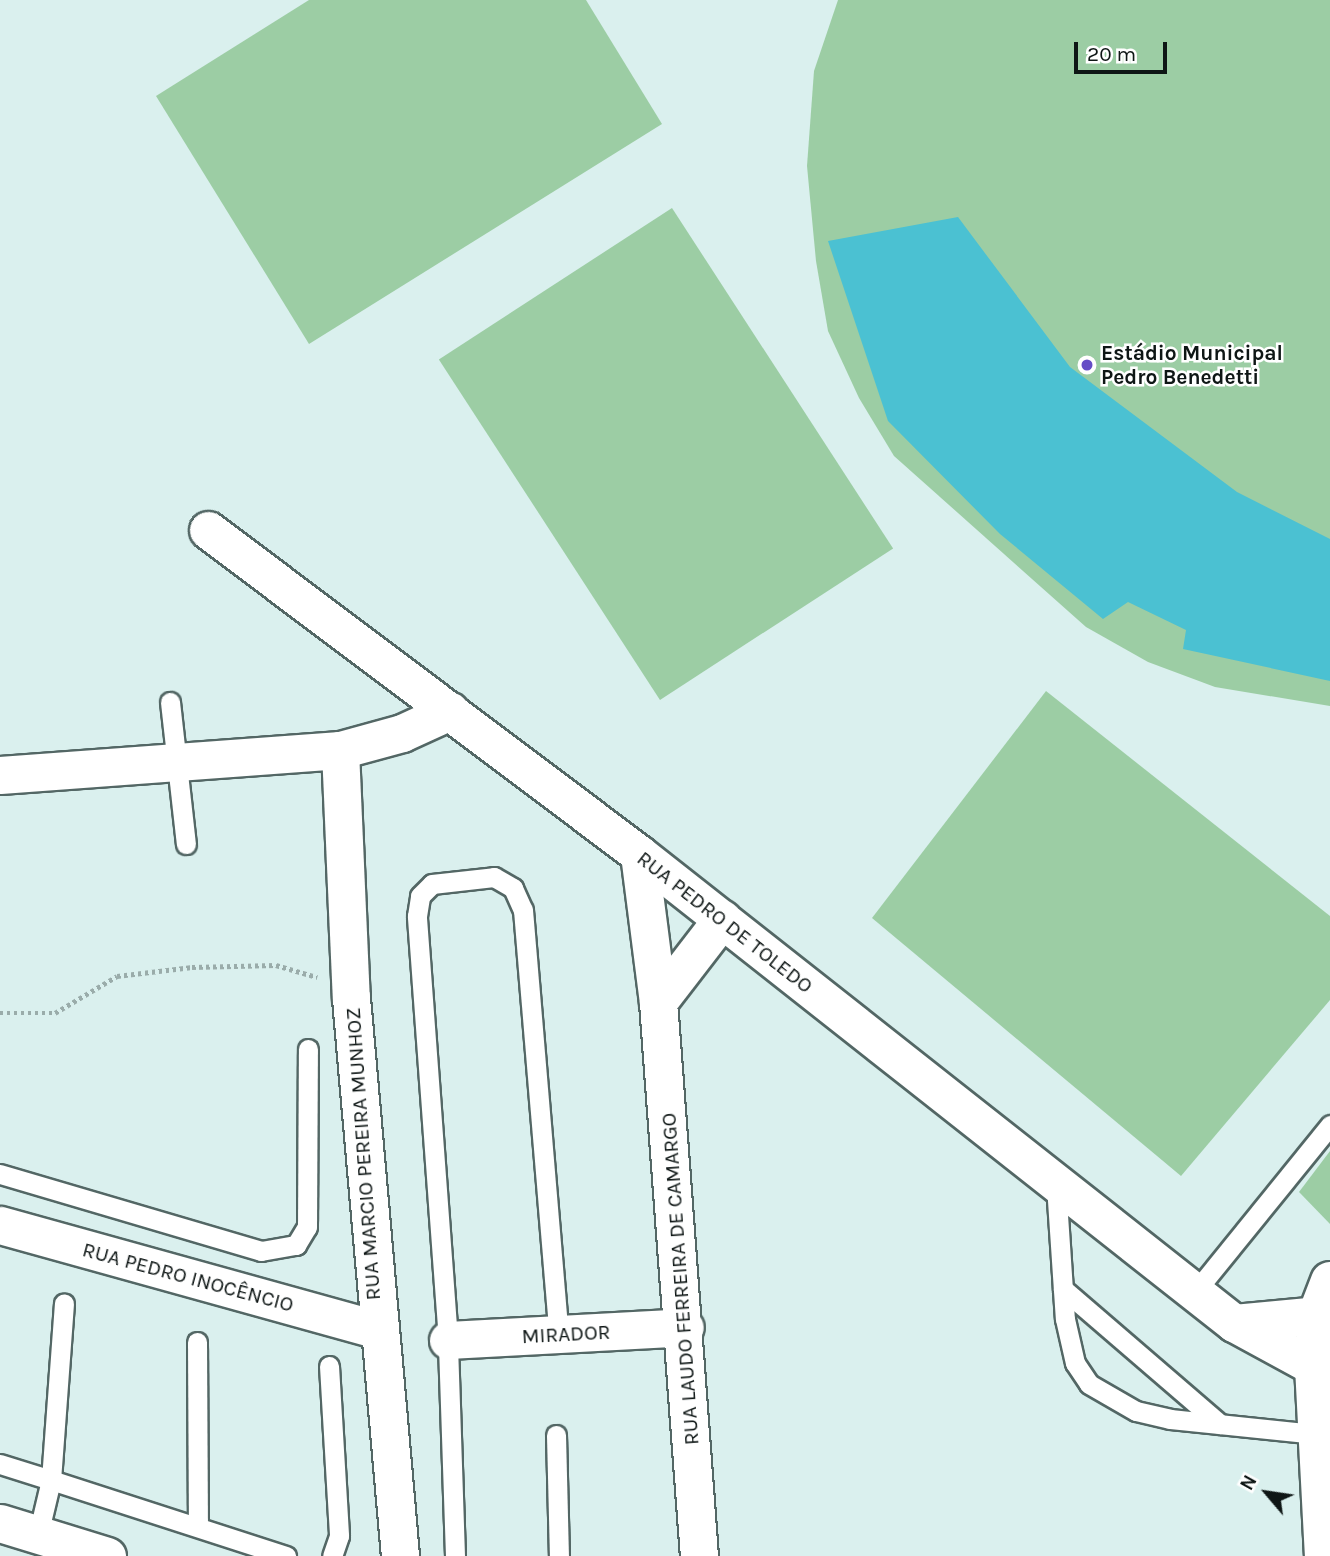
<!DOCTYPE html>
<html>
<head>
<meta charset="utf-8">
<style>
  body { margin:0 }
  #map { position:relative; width:1330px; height:1556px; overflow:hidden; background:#daf0ee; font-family:Karla,sans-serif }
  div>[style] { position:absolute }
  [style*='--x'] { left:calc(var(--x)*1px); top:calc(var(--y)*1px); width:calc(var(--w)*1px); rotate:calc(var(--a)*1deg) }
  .green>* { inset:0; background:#9ccda4; transform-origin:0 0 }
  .building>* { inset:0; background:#4bc1d2 }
  .path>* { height:4.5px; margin-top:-2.25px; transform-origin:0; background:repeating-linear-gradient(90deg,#9aacaa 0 3.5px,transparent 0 7px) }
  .roads { filter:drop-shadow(2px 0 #536765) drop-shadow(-2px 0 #536765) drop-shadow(0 2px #536765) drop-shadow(0 -2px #536765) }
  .lane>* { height:19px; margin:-9.5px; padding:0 9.5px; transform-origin:9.5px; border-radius:9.5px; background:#fff }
  .street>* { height:37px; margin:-18.5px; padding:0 18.5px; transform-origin:18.5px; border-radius:18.5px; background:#fff }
  .secondary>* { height:38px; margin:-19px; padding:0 19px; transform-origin:19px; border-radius:19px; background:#fff }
  .dots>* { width:19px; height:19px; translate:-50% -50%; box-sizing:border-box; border:4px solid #fff; border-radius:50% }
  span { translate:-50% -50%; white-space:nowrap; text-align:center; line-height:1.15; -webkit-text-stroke:5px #fff; paint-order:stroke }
  .poi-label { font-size:21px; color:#0e1615; font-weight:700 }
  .left { translate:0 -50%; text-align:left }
  .street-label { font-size:21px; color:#0e1615 }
  .north { position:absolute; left:1232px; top:1458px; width:70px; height:70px; -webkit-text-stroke:5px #fff; paint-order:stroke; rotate:299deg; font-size:19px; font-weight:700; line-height:28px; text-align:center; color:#0e1615 }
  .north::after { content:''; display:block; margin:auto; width:24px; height:32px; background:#0e1615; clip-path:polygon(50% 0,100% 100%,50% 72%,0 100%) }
  .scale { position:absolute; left:1074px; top:42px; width:93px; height:32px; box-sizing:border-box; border:4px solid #0e1615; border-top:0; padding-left:9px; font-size:21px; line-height:24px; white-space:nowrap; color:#0e1615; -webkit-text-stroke:5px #fff; paint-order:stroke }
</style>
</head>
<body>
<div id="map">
  <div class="green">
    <i style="clip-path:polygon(309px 0,586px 0,662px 124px,309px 344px,156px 96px)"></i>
    <i style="clip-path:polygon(838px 0,1330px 0,1330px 706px,1215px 687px,1148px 662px,1086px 627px,894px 456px,859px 398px,828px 331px,816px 261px,807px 166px,814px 71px)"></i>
    <i style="left:672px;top:208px;width:406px;height:278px;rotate:57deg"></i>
    <i style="clip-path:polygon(1046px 691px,1330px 916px,1330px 1000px,1181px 1176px,872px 918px)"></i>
    <i style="clip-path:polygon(1330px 1151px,1330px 1224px,1299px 1192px)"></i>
  </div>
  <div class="building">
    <i style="clip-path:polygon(958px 217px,1070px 367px,1237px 492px,1330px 539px,1330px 681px,1183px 649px,1186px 630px,1128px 602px,1103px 619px,1000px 534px,888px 421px,828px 241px)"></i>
  </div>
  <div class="path">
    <i style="--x:0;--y:1013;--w:55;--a:0"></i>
    <i style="--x:55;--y:1013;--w:72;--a:-30.8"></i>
    <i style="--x:117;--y:976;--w:76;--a:-6.8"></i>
    <i style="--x:192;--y:967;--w:84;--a:-1.4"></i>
    <i style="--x:276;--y:965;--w:43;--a:16.3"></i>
  </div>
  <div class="roads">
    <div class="lane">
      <i style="--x:170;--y:702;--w:143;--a:83.6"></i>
      <i style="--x:0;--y:1174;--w:272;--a:16.4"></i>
      <i style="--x:261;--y:1251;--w:36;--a:-10"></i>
      <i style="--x:296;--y:1245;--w:21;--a:-59"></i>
      <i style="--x:307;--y:1227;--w:178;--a:-89.7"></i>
      <i style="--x:1056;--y:1185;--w:134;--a:86.2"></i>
      <i style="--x:1065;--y:1319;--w:45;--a:77.2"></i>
      <i style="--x:1075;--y:1363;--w:25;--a:56"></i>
      <i style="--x:1089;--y:1384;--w:54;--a:29.9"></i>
      <i style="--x:1136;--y:1411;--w:35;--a:13"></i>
      <i style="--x:1170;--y:1419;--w:145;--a:5.9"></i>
      <i style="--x:1063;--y:1289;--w:207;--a:40.7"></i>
      <i style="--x:1195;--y:1292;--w:215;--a:-51"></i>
      <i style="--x:197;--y:1342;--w:183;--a:89.7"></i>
      <i style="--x:329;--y:1366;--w:170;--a:86.6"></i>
      <i style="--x:339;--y:1536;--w:21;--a:109"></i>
      <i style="--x:556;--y:1435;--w:121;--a:88.6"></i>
      <i style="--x:0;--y:1464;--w:53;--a:17.4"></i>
      <i style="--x:51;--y:1480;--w:177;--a:-85.8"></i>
      <i style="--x:38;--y:1535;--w:57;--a:-76.7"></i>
      <i style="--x:51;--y:1480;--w:247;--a:17.9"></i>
      <i style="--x:455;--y:1556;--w:216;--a:-91.9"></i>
      <i style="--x:448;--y:1340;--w:425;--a:-94.2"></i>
      <i style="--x:417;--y:916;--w:20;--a:-81"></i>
      <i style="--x:420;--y:896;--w:17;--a:-45"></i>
      <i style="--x:432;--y:884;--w:62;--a:-6.4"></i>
      <i style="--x:494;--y:877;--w:22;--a:30"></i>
      <i style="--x:513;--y:888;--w:24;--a:66"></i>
      <i style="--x:523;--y:910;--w:427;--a:85.2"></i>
    </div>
    <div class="street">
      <i style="--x:208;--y:530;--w:539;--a:36.93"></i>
      <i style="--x:639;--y:854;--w:758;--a:38.25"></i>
      <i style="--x:1234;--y:1323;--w:90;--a:28.6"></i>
      <i style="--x:1313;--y:1366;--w:190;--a:87"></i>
      <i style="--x:340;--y:750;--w:248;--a:87.5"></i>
      <i style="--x:351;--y:998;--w:560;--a:84.98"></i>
      <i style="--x:0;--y:775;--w:341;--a:-4.2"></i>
      <i style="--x:340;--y:750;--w:64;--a:-15.3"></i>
      <i style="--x:402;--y:733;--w:53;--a:-24.6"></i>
      <i style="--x:639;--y:854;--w:149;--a:82.7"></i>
      <i style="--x:658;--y:1002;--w:556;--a:85.77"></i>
      <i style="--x:658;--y:1002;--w:105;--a:-52.4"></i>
      <i style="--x:0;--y:1225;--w:390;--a:15.5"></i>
      <i style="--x:1234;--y:1323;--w:83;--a:-5.5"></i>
      <i style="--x:448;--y:1340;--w:237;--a:-3.1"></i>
      <i style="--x:0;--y:1523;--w:112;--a:17.1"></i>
    </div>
    <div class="secondary">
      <i style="--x:1330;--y:1281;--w:36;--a:111"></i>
      <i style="--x:1317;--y:1315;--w:51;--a:94.5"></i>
      <i style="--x:1313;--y:1366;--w:20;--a:33"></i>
    </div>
  </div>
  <div class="dots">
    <i style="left:1087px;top:365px;background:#654dc6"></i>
  </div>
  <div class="poi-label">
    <span class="left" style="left:1101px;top:365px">Estádio Municipal<br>Pedro Benedetti</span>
  </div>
  <div class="street-label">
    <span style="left:725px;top:922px;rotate:38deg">RUA PEDRO DE TOLEDO</span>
    <span style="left:363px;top:1154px;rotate:-94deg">RUA MARCIO PEREIRA MUNHOZ</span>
    <span style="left:188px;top:1277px;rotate:15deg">RUA PEDRO INOCÊNCIO</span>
    <span style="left:680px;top:1279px;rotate:-94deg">RUA LAUDO FERREIRA DE CAMARGO</span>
    <span style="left:566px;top:1334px;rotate:-3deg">MIRADOR</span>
  </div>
  <div class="north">N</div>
  <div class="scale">20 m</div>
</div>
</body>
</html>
